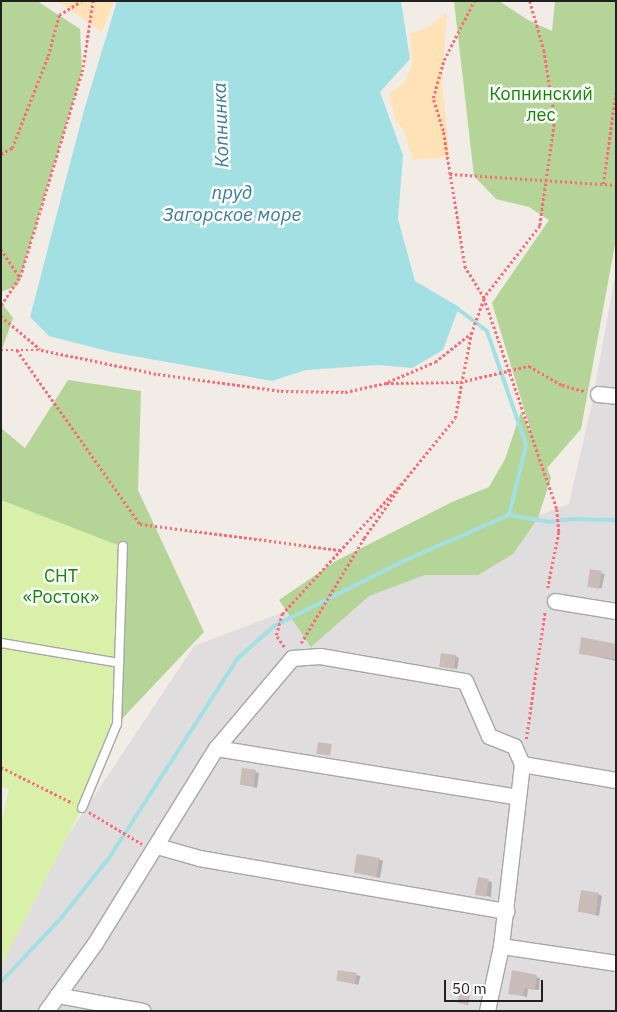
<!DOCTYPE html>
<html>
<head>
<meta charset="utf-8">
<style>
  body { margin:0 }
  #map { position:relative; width:617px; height:1012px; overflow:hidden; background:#f2ece6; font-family:"IBM Plex Sans",sans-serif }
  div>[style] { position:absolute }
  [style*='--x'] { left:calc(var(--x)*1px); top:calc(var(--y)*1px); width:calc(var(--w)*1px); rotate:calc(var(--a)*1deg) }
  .residential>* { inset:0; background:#dfddde }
  .grass>* { inset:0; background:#d8f0a8 }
  .forest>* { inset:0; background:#b5d497 }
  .sand>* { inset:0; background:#ffe3b7 }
  .water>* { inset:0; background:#a3e0e3 }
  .shadow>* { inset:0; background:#0003; transform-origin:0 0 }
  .stream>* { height:4px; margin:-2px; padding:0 2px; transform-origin:2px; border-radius:2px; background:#a3e0e3 }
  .building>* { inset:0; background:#cabdb9; transform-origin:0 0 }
  .path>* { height:2.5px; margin-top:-1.25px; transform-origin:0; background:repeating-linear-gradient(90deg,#ff6a76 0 2.5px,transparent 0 5px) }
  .roads { filter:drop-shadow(1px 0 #a7a7a7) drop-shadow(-1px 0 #a7a7a7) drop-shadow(0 1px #a7a7a7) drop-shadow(0 -1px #a7a7a7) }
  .lane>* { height:8px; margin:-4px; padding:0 4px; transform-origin:4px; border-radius:4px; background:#fff }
  .street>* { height:15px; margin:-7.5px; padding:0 7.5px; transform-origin:7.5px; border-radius:7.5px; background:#fff }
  span { translate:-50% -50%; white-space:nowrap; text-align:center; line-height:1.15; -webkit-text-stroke:5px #fff; paint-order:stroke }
  .park-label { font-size:18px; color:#0f8503 }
  .water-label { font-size:19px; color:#397a98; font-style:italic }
  .frame { position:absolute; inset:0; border:2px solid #202020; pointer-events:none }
  .scale { position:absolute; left:444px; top:980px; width:99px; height:22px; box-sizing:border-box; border:2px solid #202020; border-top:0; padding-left:6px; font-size:15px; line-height:18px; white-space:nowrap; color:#202020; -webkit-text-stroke:4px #fff; paint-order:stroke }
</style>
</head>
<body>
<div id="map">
  <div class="residential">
    <i style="clip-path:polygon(616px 270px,616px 1011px,1px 1011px,1px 936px,194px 646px,569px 504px,593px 398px)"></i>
  </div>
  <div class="grass">
    <i style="clip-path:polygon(1px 500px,123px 546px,117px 724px,82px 808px,2px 964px,1px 824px,9px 789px,1px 787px)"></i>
  </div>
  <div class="forest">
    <i style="clip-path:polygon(1px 1px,37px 1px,80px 29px,82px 72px,18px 285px,1px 292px)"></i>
    <i style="clip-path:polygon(454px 1px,499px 1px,528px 20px,552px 31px,555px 1px,616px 1px,616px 239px,581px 429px,547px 468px,551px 478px,538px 518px,513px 554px,478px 575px,425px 575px,369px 596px,311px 647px,279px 600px,336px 561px,452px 502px,489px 487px,505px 459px,521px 412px,532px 435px,492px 303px,549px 220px,529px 207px,496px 199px,474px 176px)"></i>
    <i style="clip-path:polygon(1px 302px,13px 318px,1px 352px)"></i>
    <i style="clip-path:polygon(68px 380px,141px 391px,138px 490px,204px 632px,117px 724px,123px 547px,1px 500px,1px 428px,25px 448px)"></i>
  </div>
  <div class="sand">
    <i style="clip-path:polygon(56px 1px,114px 1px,102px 32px)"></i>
    <i style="clip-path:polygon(447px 12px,442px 83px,450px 157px,413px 160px,404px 130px,396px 122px,389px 94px,405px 81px,412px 64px,410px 34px,430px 26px)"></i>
  </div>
  <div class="water">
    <i style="clip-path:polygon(117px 1px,401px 1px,410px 59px,380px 92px,403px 155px,398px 219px,415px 281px,459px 307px,443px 350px,412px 368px,378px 365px,306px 370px,272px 381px,111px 352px,49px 336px,30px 317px,84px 110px)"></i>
  </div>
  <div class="shadow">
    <i style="left:591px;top:571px;width:14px;height:15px;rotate:12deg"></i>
    <i style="clip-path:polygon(616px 644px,616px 661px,580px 653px)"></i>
    <i style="clip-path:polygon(455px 656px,459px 658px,457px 669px,442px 666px)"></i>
    <i style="clip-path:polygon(243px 769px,259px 773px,257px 788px,241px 784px)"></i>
    <i style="clip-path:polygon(379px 859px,383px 861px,380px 878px,354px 872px)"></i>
    <i style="clip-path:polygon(480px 879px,492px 882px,491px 897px,478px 894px)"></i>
    <i style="clip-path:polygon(598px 894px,602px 896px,599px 916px,579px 911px)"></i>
    <i style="left:339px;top:971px;width:22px;height:9px;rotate:13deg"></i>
    <i style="clip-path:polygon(513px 971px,540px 978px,539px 990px,528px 989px,527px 997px,509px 993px)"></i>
    <i style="clip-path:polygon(470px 992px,468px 1005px,460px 1003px)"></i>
  </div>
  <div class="stream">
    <i style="--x:509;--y:515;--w:41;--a:9.9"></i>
    <i style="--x:549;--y:522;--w:21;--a:-8"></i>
    <i style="--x:570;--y:519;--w:46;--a:1.2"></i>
    <i style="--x:1;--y:982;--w:89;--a:-46.8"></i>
    <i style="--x:62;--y:917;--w:75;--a:-51.5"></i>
    <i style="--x:109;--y:858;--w:238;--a:-57.2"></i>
    <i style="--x:238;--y:658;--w:48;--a:-41.6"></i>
    <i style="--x:274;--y:626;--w:140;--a:-26.7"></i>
    <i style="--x:399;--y:563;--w:120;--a:-23.6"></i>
    <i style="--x:509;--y:515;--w:72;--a:-76.3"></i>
    <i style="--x:526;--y:445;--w:120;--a:-108.9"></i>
    <i style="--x:487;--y:331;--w:41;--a:-142.9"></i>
  </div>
  <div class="building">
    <i style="left:590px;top:569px;width:12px;height:18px;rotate:9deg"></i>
    <i style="clip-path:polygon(581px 637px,616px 644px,616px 659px,579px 654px)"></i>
    <i style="left:441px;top:653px;width:15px;height:14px;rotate:8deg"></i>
    <i style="left:318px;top:742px;width:14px;height:12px;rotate:8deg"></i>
    <i style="left:242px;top:768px;width:14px;height:17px;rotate:8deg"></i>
    <i style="left:357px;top:854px;width:23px;height:19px;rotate:10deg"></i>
    <i style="left:478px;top:877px;width:11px;height:18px;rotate:10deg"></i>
    <i style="left:581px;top:890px;width:18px;height:22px;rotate:9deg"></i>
    <i style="left:338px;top:970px;width:19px;height:11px;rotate:9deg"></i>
    <i style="clip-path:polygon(512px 970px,537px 975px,535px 989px,525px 988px,523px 996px,508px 994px)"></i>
    <i style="left:460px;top:989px;width:10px;height:14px;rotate:11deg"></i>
  </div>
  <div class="path">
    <i style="--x:530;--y:1;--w:51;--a:74.1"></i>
    <i style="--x:544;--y:50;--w:70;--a:80.9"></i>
    <i style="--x:555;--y:119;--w:108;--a:98"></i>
    <i style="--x:540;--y:226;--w:91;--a:127.9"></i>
    <i style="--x:484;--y:298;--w:223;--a:70.9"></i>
    <i style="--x:557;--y:509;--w:23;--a:85"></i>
    <i style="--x:559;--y:532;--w:57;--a:101.1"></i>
    <i style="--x:1;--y:154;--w:13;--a:-29"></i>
    <i style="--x:12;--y:148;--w:99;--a:-68.6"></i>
    <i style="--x:48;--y:56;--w:42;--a:-75"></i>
    <i style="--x:59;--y:15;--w:26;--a:-32"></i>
    <i style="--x:450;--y:174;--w:166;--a:3.8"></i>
    <i style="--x:603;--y:184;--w:94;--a:-82"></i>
    <i style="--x:1;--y:249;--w:34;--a:56"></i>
    <i style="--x:1;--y:305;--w:34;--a:-56"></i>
    <i style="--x:20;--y:277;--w:214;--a:-73.2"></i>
    <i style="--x:82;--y:72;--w:72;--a:-81.2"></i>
    <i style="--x:1;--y:316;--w:51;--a:40.2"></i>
    <i style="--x:1;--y:350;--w:40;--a:0"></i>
    <i style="--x:41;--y:350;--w:119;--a:11.6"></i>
    <i style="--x:158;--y:374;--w:124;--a:7.9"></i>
    <i style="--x:281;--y:391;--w:64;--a:0.9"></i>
    <i style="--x:345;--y:392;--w:42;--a:-12.4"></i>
    <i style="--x:386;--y:383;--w:74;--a:-0.8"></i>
    <i style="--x:460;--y:382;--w:71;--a:-13.1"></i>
    <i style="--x:529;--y:366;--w:38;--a:30"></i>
    <i style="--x:562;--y:385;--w:24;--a:15"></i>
    <i style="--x:17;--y:350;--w:213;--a:54.7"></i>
    <i style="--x:140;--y:524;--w:203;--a:7.4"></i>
    <i style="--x:388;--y:382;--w:51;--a:-23.1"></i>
    <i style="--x:435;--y:362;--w:43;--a:-38.5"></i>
    <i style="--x:301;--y:643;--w:122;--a:-59"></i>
    <i style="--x:364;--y:538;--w:70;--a:-54.9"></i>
    <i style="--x:404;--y:481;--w:81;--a:-51"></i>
    <i style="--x:455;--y:418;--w:86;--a:-79.2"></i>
    <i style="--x:471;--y:334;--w:38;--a:-70"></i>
    <i style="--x:484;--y:298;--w:36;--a:-122"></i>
    <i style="--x:465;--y:268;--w:139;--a:-99.1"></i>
    <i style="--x:443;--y:131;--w:34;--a:-107"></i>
    <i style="--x:433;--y:98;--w:40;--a:-74"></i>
    <i style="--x:444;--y:60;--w:66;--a:-63"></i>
    <i style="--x:284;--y:647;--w:14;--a:-124"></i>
    <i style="--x:276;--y:635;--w:22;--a:-74"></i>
    <i style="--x:282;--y:614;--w:180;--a:-47.5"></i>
    <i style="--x:526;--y:739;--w:129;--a:-81.6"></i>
    <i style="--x:1;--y:767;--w:80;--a:26.6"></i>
    <i style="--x:89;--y:812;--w:62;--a:31.1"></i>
  </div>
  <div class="roads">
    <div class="lane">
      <i style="--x:1;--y:643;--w:120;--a:9.6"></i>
      <i style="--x:82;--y:808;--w:91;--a:-67.4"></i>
      <i style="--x:117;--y:724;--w:178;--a:-88.1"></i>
    </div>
    <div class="street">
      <i style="--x:598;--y:394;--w:18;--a:6"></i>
      <i style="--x:555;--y:601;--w:62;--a:9.3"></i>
      <i style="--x:216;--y:748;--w:306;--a:9.2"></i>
      <i style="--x:522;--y:764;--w:95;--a:9.7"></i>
      <i style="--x:157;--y:846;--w:44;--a:15.9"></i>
      <i style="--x:199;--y:858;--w:312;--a:9.8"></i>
      <i style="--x:501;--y:946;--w:116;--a:8.4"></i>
      <i style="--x:57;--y:995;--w:87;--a:10.5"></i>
      <i style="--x:46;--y:1011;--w:84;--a:-54.2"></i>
      <i style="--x:95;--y:943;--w:229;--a:-58.2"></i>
      <i style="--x:216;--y:748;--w:118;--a:-49.8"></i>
      <i style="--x:292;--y:658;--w:28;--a:-4"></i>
      <i style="--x:320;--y:656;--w:147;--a:9.8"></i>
      <i style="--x:465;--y:681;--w:60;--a:66.4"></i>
      <i style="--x:489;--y:736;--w:27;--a:22"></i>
      <i style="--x:514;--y:746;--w:20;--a:66"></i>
      <i style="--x:522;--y:764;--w:183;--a:96.6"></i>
      <i style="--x:501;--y:946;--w:66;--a:102.2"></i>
    </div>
  </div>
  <div class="park-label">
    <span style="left:541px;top:105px">Копнинский<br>лес</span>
    <span style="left:61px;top:587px">СНТ<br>«Росток»</span>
  </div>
  <div class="water-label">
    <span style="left:221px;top:125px;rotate:-92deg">Копнинка</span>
    <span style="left:232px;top:204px">пруд<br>Загорское море</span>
  </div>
  <div class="frame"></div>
  <div class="scale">50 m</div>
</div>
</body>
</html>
